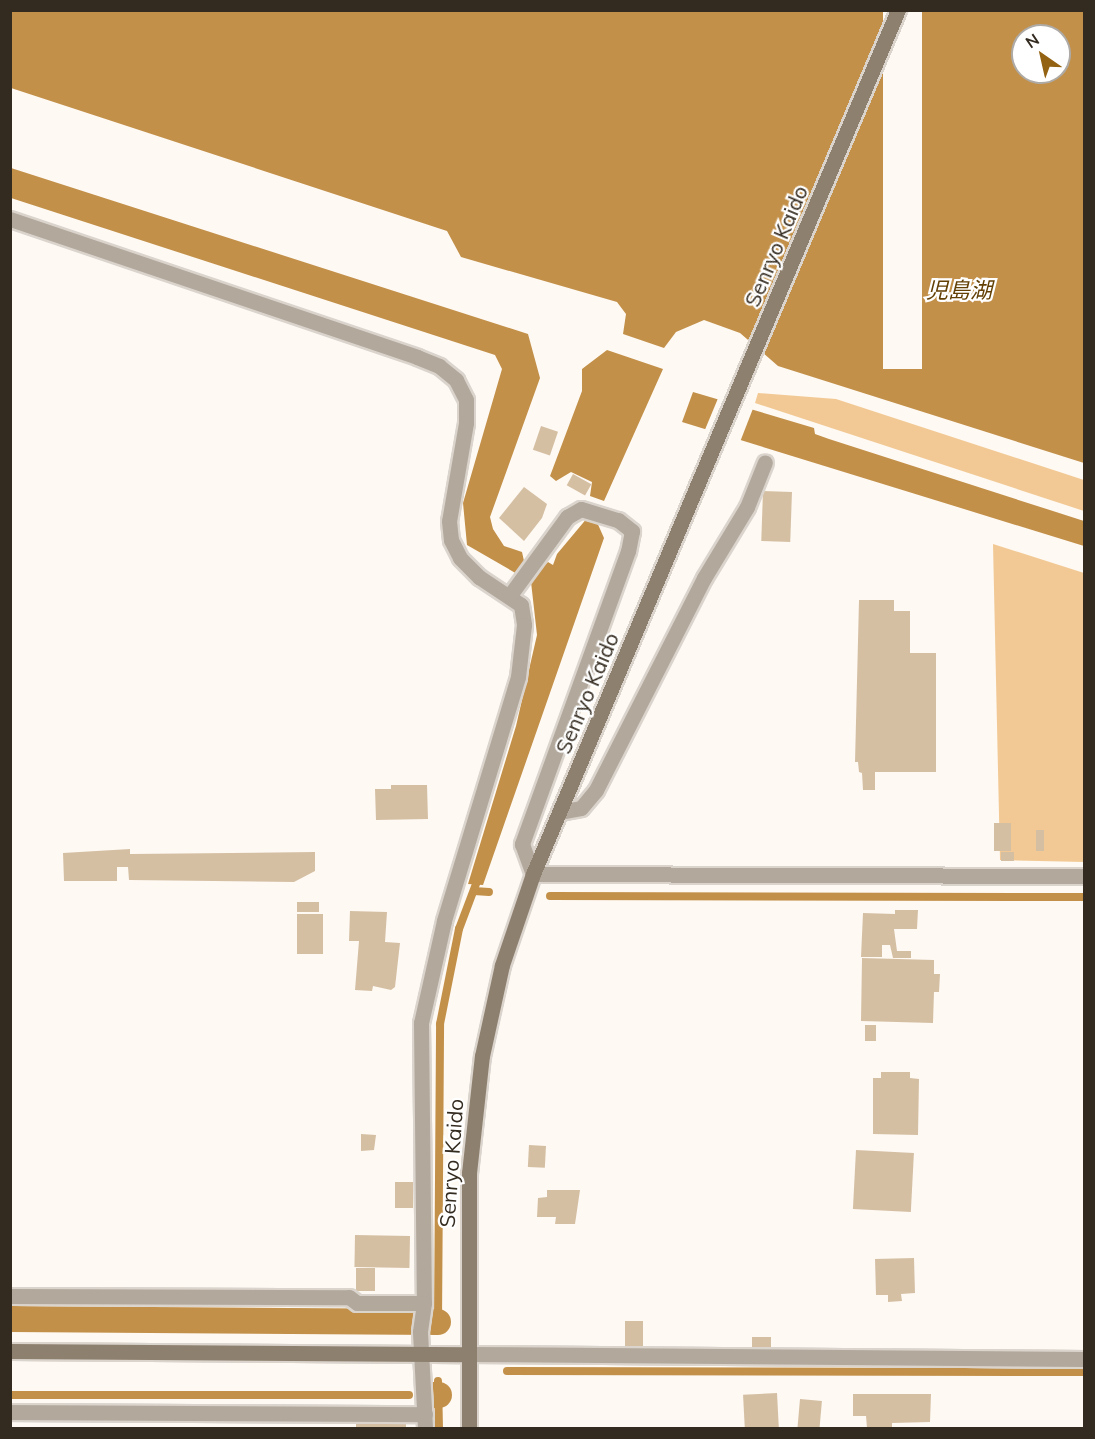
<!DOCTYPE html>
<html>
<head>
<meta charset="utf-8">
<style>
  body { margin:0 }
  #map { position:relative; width:1095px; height:1439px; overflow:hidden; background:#fef9f3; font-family:Mulish,"Noto Sans JP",sans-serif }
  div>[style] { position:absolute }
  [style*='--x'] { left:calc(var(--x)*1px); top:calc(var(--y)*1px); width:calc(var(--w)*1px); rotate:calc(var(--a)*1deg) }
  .green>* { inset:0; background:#f2c994 }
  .water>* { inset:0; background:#c39049 }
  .pier>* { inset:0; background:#fef9f3; transform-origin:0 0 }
  .stream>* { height:8px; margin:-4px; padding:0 4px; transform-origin:4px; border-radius:4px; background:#c39049 }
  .canal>* { height:26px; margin:-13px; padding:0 13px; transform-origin:13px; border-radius:13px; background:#c39049 }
  .building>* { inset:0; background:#d5bfa3; transform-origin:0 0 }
  .roads { filter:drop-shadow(2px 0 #dad4cd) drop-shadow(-2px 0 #dad4cd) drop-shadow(0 2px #dad4cd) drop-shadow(0 -2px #dad4cd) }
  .street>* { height:15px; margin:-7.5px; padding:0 7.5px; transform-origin:7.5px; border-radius:7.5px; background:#b2a89c }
  .secondary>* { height:15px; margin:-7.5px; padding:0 7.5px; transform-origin:7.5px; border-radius:7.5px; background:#8e806f }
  span { translate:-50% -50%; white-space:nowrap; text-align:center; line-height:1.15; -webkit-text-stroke:4.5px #fff; paint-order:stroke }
  .street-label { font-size:21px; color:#342b20 }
  .water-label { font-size:22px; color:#634005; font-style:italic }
  .frame { position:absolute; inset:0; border:12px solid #342b20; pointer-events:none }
  .north { position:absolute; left:1011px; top:24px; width:60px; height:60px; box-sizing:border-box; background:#fff; border:2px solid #aeaaa6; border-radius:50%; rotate:326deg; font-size:16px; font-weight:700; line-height:24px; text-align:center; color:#342b20 }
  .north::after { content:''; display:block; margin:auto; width:21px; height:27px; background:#936212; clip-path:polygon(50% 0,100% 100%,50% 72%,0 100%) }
</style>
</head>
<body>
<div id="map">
  <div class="green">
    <i style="clip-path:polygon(758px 393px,836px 399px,1084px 480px,1084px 511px,755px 403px)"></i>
    <i style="clip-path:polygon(993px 544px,1084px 573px,1084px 862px,1000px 860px)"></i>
  </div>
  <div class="water">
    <i style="clip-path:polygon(evenodd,11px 11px,1084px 11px,1084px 463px,778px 366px,740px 333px,704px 320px,676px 332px,664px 348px,623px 334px,626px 314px,617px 302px,461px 257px,447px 231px,11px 88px,11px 11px,1023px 36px,1059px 36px,1059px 72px,1023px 72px,1023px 36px)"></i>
    <i style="clip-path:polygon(11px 168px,528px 334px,540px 378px,490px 517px,493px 529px,504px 546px,522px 552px,524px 561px,539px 570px,548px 562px,553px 565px,557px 554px,588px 517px,596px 520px,604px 538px,483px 885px,468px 884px,516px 726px,537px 635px,531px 582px,467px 545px,463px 503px,502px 369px,495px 355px,11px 198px)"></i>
    <i style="clip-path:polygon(607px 350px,663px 369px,604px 501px,590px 496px,592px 482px,571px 472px,556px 481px,550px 476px,582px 391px,582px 369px)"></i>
    <i style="clip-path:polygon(693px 392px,814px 428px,815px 434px,829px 439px,1084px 521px,1084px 546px,682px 422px)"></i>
  </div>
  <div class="pier">
    <i style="left:883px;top:11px;width:39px;height:358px"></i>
    <i style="clip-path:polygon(719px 396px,754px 406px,740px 442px,704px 432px)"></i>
  </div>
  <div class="stream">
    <i style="--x:474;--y:891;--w:15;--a:4"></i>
    <i style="--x:550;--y:896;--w:534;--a:0.11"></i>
    <i style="--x:438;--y:1322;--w:298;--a:-89.6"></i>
    <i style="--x:440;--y:1024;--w:97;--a:-78.7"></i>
    <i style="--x:459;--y:929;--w:57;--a:-69.3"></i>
    <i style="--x:507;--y:1371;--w:577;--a:0.1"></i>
    <i style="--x:438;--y:1381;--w:47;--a:88.8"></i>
    <i style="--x:10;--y:1395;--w:399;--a:0"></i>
  </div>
  <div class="canal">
    <i style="--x:10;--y:1319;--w:428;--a:0.4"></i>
    <i style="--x:433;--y:1395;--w:6;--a:0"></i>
  </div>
  <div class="building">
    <i style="left:541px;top:426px;width:18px;height:25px;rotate:19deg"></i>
    <i style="left:573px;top:474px;width:21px;height:13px;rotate:29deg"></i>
    <i style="clip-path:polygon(524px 487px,547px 504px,542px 518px,524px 541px,499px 518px)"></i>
    <i style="left:763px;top:491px;width:29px;height:50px;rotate:2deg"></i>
    <i style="clip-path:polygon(859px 600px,894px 600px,894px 611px,910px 611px,910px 653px,936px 653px,936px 772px,875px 772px,875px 790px,863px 790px,862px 773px,859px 772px,858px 762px,855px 762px)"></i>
    <i style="clip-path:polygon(391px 785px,427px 785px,428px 819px,376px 820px,375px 789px,391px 789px)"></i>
    <i style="left:1011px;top:823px;width:28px;height:17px;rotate:90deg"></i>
    <i style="left:1036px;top:830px;width:8px;height:21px"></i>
    <i style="clip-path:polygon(130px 849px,130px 854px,315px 852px,315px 871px,294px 882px,129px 880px,128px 867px,117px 867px,117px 881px,64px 881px,63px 853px)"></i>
    <i style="left:1001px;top:852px;width:13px;height:9px"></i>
    <i style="left:297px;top:902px;width:22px;height:10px"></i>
    <i style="clip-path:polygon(895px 910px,918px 910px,917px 929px,894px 929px,897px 951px,911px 951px,911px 958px,893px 958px,890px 945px,882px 945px,882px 957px,861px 957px,863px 913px,895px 914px)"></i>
    <i style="clip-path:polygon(350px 911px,387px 912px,385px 942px,400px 943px,395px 987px,391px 990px,373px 986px,372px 991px,355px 990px,359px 941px,349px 941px)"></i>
    <i style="left:297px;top:914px;width:26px;height:40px"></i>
    <i style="clip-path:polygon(862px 958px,934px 960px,934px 974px,940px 974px,939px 992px,934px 992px,933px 1023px,861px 1021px)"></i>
    <i style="left:865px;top:1025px;width:11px;height:16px"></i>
    <i style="clip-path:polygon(881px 1072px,910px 1072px,910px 1078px,919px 1079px,918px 1135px,873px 1134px,873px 1078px,881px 1078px)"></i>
    <i style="clip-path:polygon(361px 1134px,376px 1135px,374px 1150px,361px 1151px)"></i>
    <i style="left:529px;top:1145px;width:17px;height:22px;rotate:3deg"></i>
    <i style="left:856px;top:1150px;width:58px;height:59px;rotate:3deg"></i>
    <i style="left:395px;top:1182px;width:18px;height:26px"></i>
    <i style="clip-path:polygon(547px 1190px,580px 1190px,575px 1224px,555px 1224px,556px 1217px,537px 1217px,538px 1198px,547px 1197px)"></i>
    <i style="left:355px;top:1235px;width:55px;height:32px;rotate:1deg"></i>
    <i style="clip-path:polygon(914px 1258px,915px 1293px,901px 1294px,902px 1301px,888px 1302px,888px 1295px,876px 1295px,875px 1259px)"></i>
    <i style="left:375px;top:1268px;width:23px;height:19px;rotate:90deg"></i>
    <i style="left:625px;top:1321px;width:18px;height:28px"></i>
    <i style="left:771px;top:1337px;width:15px;height:19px;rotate:90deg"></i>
    <i style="left:777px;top:1393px;width:35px;height:34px;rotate:87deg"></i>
    <i style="clip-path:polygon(853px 1394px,931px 1394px,930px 1422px,892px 1423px,892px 1428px,867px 1428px,866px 1416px,853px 1416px)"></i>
    <i style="left:800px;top:1399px;width:22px;height:29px;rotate:5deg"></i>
    <i style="left:356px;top:1422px;width:50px;height:6px"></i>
  </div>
  <div class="roads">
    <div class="street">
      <i style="--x:10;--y:219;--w:430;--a:18.7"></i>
      <i style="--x:417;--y:357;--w:24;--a:22"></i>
      <i style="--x:439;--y:366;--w:22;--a:39"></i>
      <i style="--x:456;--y:380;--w:22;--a:63"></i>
      <i style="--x:466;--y:400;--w:23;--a:90"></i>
      <i style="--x:466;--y:423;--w:99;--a:99.8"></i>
      <i style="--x:449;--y:521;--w:19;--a:84"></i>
      <i style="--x:451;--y:540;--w:20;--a:63"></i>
      <i style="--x:460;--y:558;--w:27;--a:45"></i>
      <i style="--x:479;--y:577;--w:50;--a:33.7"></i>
      <i style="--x:521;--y:605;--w:20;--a:81"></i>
      <i style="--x:524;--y:625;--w:52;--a:96.6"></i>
      <i style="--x:518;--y:677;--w:255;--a:106.9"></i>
      <i style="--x:444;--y:921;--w:105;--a:102.7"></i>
      <i style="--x:421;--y:1023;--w:280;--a:89.4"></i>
      <i style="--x:510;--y:595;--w:97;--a:-53.8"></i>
      <i style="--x:567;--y:517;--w:16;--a:-30"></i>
      <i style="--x:581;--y:509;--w:39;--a:17"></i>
      <i style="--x:618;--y:520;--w:18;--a:38"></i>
      <i style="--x:632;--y:531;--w:20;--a:101"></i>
      <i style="--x:628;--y:551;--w:312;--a:109.9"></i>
      <i style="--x:522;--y:844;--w:32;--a:70"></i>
      <i style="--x:533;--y:874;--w:551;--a:0.21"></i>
      <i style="--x:559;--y:812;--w:22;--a:-10"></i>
      <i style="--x:581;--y:808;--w:23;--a:-50"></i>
      <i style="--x:596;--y:790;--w:238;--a:-63"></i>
      <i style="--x:704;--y:578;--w:83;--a:-58.8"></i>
      <i style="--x:747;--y:507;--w:48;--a:-68.2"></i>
      <i style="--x:10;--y:1296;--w:339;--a:0.2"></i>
      <i style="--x:349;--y:1297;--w:10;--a:37"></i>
      <i style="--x:357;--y:1303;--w:67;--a:0"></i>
      <i style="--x:424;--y:1303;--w:29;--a:98"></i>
      <i style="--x:420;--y:1332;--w:96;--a:87"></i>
      <i style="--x:467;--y:1354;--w:617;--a:0.46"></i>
      <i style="--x:10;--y:1412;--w:415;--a:0.3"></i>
    </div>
    <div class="secondary">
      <i style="--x:10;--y:1351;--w:457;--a:0.4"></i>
      <i style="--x:469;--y:1428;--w:255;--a:-90"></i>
      <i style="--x:469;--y:1173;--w:118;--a:-83.7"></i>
      <i style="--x:482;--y:1056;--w:93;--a:-77.6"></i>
      <i style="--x:502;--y:965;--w:96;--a:-71.2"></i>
      <i style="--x:533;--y:874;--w:938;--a:-67.1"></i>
    </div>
  </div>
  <div class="street-label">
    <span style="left:776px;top:246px;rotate:-67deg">Senryo Kaido</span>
    <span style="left:587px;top:693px;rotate:-67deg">Senryo Kaido</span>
    <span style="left:451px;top:1163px;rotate:-86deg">Senryo Kaido</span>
  </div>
  <div class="water-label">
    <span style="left:959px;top:291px">児島湖</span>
  </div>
  <div class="frame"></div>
  <div class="north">N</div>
</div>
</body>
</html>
